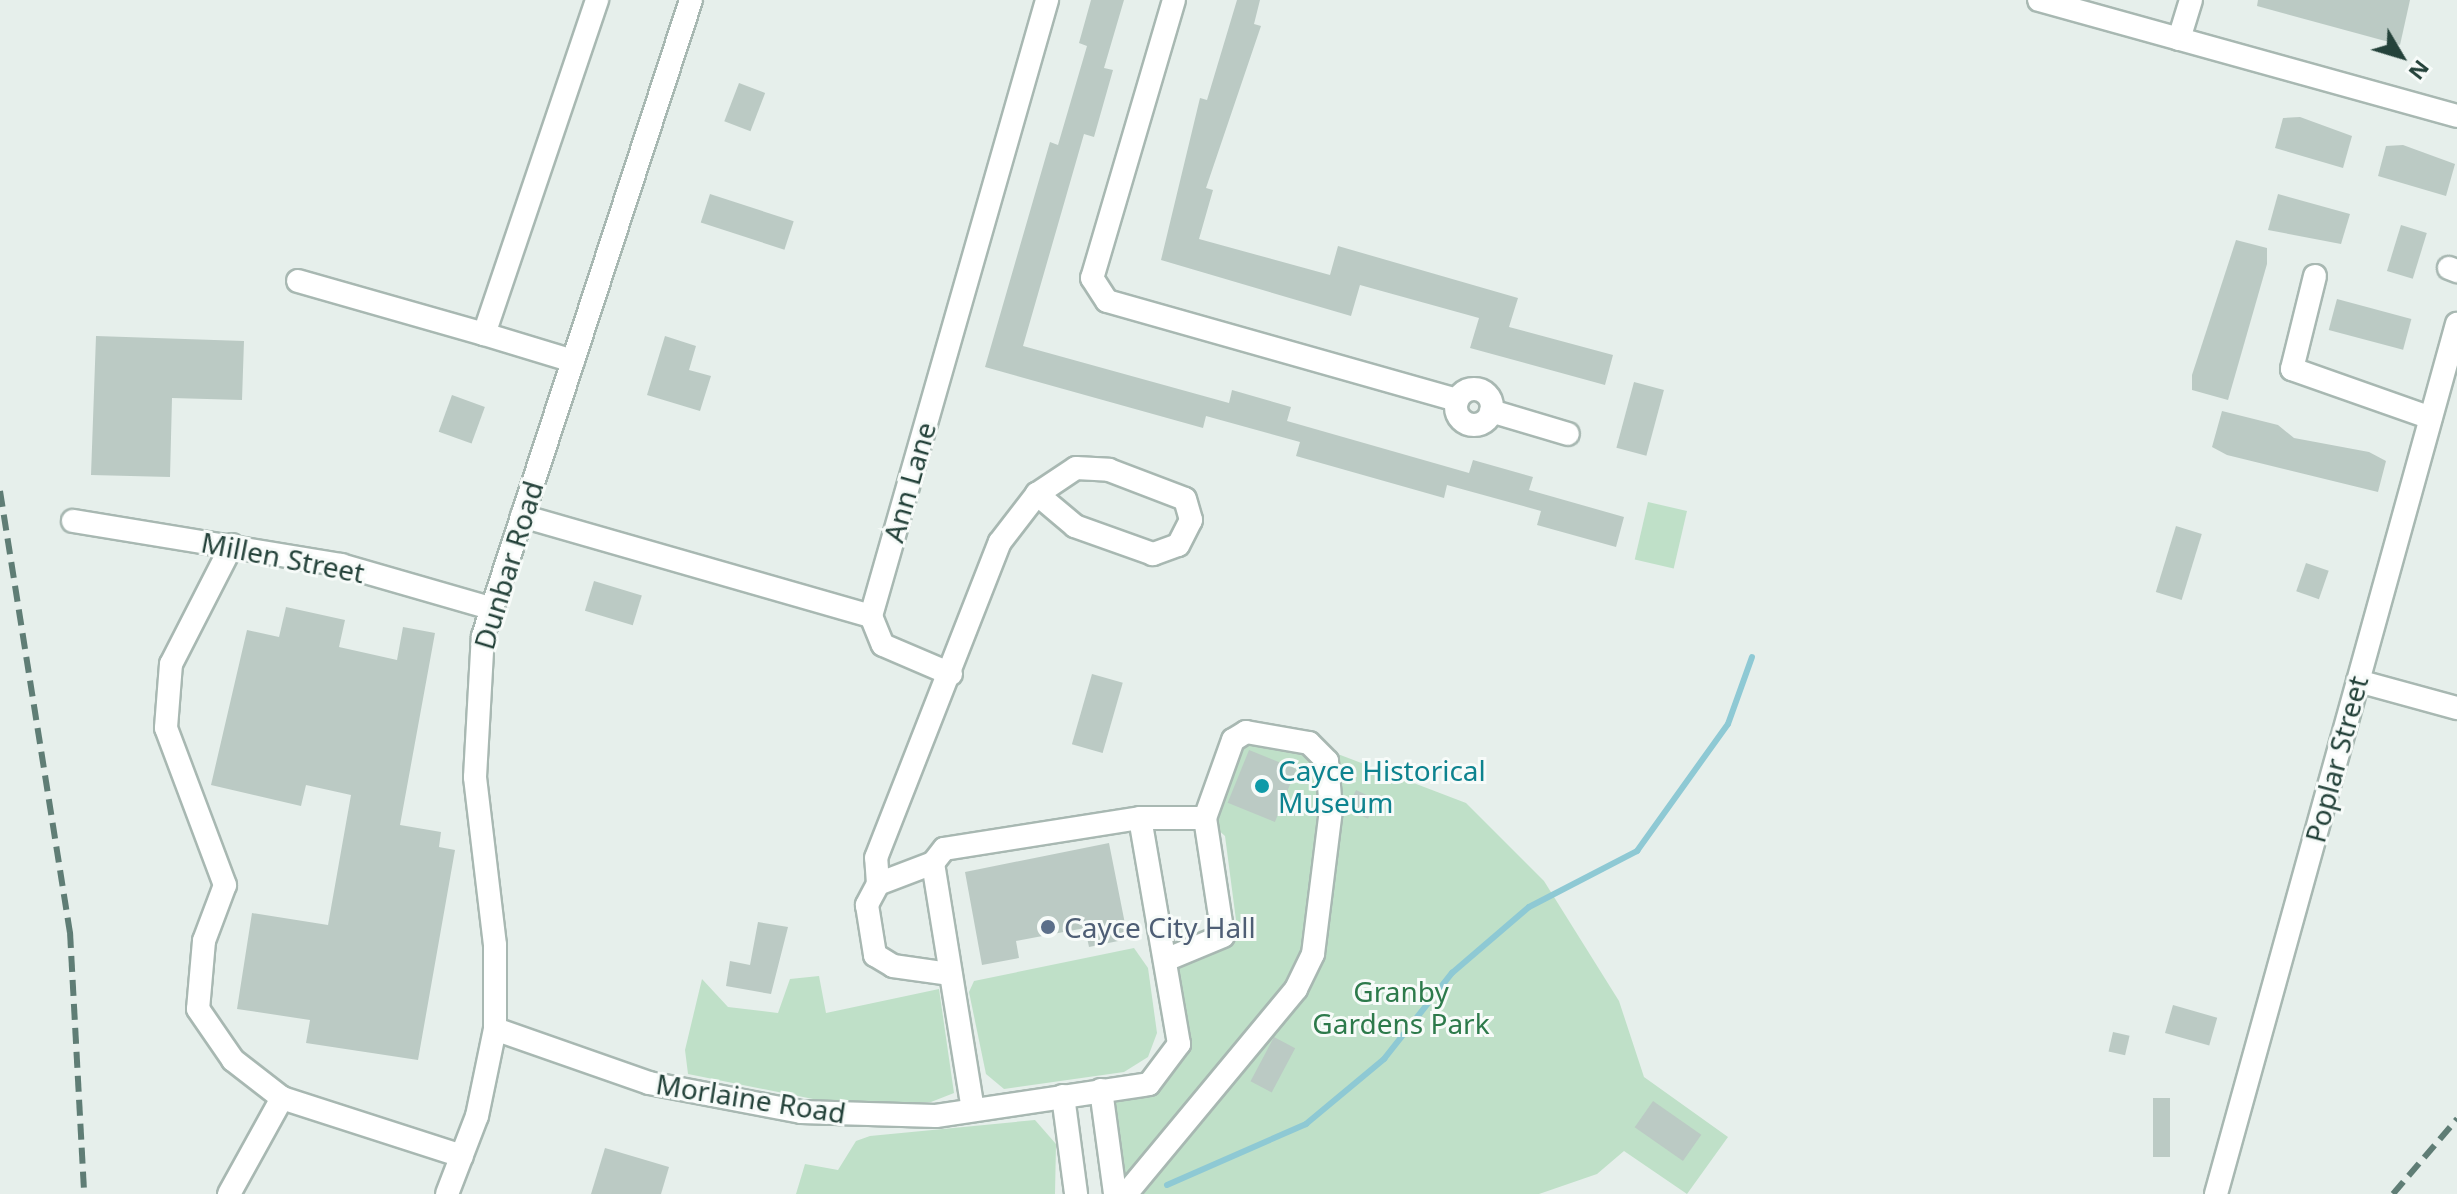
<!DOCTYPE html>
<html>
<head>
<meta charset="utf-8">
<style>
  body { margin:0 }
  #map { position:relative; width:2457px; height:1194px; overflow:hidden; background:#e6efeb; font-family:"Noto Sans",sans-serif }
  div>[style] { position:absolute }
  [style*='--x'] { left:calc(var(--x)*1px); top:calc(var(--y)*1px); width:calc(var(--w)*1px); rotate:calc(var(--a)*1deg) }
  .green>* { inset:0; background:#bfe0c8; transform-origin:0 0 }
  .stream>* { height:6px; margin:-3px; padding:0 3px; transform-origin:3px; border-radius:3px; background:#8ec9d4 }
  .building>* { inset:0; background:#bbcac4; transform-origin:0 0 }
  .roads { filter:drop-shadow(2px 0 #a8b8b2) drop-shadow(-2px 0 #a8b8b2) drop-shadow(0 2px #a8b8b2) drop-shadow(0 -2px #a8b8b2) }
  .minor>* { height:22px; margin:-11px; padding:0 11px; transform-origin:11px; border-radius:11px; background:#fff }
  .minor>.ring { margin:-11px; padding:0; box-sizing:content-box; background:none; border:22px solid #fff; border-radius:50% }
  .rail>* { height:6px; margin-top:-3px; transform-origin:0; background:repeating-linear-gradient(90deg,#5f7d75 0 16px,transparent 0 24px) }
  .dots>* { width:22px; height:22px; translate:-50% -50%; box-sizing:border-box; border:4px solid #f7fbf9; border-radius:50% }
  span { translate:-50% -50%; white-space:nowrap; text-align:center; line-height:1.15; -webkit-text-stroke:6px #f7fbf9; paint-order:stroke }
  .street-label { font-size:28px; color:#24423a }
  .culture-label { font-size:28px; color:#0d838f }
  .left { translate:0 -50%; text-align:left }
  .service-label { font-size:28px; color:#4e5e75 }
  .park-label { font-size:28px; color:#2d7a4b }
  .north { position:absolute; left:2361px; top:16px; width:80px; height:80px; -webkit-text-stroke:6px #f7fbf9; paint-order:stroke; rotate:128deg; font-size:22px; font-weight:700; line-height:32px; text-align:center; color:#24423a }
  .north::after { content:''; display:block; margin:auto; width:28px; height:36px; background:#24423a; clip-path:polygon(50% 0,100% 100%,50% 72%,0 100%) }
</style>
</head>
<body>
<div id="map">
  <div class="green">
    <i style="left:1648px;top:502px;width:40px;height:59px;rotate:13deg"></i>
    <i style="clip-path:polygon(1233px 740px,1309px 743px,1466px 803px,1544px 881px,1619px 1001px,1644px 1077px,1728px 1137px,1687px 1194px,1624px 1151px,1597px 1174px,1539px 1194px,1115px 1194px,1101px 1090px,1159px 1070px,1170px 1037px,1164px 974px,1223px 942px,1236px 920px,1225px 836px,1205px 818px)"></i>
    <i style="clip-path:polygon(1134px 948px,1148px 968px,1157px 1033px,1148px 1057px,1124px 1072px,1004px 1089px,986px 1074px,969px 992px,974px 981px)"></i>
    <i style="clip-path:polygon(819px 976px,826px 1013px,939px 989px,954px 1093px,931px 1102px,833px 1103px,688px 1074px,685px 1050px,702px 979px,728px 1007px,778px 1013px,790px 979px)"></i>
    <i style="clip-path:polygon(1035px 1120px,1056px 1144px,1055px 1194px,796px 1194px,805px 1164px,838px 1170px,856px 1141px,870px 1136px)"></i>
  </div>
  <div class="stream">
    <i style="--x:1167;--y:1185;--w:152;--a:-23.7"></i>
    <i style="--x:1306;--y:1124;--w:102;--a:-39.8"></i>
    <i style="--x:1384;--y:1059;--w:110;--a:-51.7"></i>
    <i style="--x:1452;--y:973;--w:101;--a:-40.6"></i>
    <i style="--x:1529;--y:907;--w:122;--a:-27.4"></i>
    <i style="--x:1637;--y:851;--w:156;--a:-54.4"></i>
    <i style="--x:1728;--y:724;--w:71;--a:-70.3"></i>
  </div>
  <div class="building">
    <i style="clip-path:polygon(1091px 0,1124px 0,1104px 68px,1113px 70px,1094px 137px,1084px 134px,1023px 346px,1229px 403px,1232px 390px,1291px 407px,1287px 421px,1469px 473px,1473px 460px,1533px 477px,1529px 490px,1624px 517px,1616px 547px,1537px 525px,1541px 511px,1447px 485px,1444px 498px,1296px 456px,1300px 442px,1206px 416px,1203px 428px,985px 367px,1050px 142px,1058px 145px,1087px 46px,1079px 43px)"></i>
    <i style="clip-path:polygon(1237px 0,1260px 0,1254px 24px,1261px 26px,1206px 188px,1213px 190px,1199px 239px,1330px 275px,1338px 246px,1518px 298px,1509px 327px,1613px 355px,1605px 385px,1470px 348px,1479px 318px,1360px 285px,1351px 316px,1161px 260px,1200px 98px,1207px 100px)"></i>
    <i style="clip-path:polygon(2258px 0,2410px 0,2400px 45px,2257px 6px)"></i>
    <i style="left:739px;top:83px;width:28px;height:41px;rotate:21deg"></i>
    <i style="clip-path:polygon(2300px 117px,2352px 136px,2343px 168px,2275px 148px,2283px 118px)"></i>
    <i style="clip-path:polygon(2403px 145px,2455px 164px,2446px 196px,2378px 176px,2386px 146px)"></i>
    <i style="left:710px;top:194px;width:88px;height:30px;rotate:18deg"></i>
    <i style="clip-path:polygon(2278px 194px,2350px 214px,2341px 244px,2268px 230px)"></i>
    <i style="left:2401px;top:225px;width:27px;height:48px;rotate:17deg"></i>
    <i style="clip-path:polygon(2236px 240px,2267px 248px,2267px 264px,2228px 400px,2192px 390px,2192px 375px)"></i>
    <i style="left:2337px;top:299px;width:77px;height:32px;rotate:15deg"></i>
    <i style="clip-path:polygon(96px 336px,244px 341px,242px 400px,172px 398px,170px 477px,91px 475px)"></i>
    <i style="clip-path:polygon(665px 336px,696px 346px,689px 370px,711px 376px,700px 411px,647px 395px)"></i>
    <i style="left:1634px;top:382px;width:31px;height:68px;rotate:15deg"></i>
    <i style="left:452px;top:395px;width:35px;height:39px;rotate:20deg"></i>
    <i style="clip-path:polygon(2222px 411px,2278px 425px,2294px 438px,2369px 452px,2386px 461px,2378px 492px,2227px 455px,2212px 447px)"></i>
    <i style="left:2176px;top:526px;width:27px;height:69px;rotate:17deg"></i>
    <i style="left:2306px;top:563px;width:24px;height:30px;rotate:19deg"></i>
    <i style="left:594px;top:581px;width:50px;height:31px;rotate:17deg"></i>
    <i style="clip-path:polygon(286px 607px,345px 620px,339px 647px,397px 660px,403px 627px,435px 633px,400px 825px,441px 832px,439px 847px,455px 850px,418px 1060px,306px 1043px,310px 1020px,237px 1009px,252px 913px,328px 925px,351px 795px,306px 785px,301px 806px,211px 785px,247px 630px,279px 637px)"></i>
    <i style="left:1092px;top:674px;width:32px;height:73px;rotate:16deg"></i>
    <i style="left:1249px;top:750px;width:51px;height:57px;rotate:22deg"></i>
    <i style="left:1356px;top:790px;width:23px;height:21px;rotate:25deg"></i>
    <i style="clip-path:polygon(1109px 843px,1128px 939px,1089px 947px,1085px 928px,1016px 941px,1019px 958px,982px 965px,965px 872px)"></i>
    <i style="clip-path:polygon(758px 922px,788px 927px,771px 994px,726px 986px,730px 961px,750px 965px)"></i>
    <i style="left:2173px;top:1005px;width:46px;height:29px;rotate:16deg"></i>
    <i style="left:2113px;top:1032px;width:17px;height:20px;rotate:13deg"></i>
    <i style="left:1274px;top:1037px;width:24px;height:50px;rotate:28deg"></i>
    <i style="left:2153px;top:1098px;width:17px;height:59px"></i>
    <i style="left:1653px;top:1101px;width:59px;height:32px;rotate:35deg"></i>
    <i style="clip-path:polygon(605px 1148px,669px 1167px,661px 1194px,591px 1194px)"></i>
  </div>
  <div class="roads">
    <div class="minor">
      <i style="--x:1174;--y:0;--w:290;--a:106.4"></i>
      <i style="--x:1092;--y:278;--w:27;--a:57"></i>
      <i style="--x:1107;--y:301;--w:364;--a:15.8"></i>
      <i style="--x:2039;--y:0;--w:434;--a:15.5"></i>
      <i style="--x:2179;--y:39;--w:41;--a:-72.9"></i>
      <i style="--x:2449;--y:268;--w:9;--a:21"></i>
      <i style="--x:2315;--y:276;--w:96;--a:103.9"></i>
      <i style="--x:2292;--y:369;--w:147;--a:19.4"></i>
      <i style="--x:298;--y:281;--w:193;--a:15.9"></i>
      <i style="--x:573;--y:361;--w:93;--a:-163.1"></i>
      <i style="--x:484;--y:334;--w:353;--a:-71.3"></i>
      <i class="ring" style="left:1456px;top:389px;width:14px;height:14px"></i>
      <i style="--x:1491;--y:411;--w:80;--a:16.6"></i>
      <i style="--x:522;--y:516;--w:363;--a:16"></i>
      <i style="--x:871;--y:616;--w:641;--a:-74.05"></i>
      <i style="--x:73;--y:521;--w:272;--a:9.3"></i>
      <i style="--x:341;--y:565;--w:155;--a:16.1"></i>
      <i style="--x:232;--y:545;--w:134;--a:117.1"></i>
      <i style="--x:171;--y:664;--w:64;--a:94.5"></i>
      <i style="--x:166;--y:728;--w:168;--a:69.4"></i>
      <i style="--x:225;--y:885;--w:60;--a:110.6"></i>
      <i style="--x:204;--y:941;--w:68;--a:95"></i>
      <i style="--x:198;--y:1009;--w:62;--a:55.5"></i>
      <i style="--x:233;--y:1060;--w:62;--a:37.8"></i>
      <i style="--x:282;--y:1098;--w:189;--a:17.9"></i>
      <i style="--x:871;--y:616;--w:31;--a:68"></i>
      <i style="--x:883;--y:645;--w:74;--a:23.1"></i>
      <i style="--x:2358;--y:681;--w:103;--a:15.3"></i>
      <i style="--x:1140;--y:818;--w:65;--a:0"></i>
      <i style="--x:1205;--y:818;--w:119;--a:81.3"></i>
      <i style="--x:1223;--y:936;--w:60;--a:157.3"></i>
      <i style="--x:933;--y:863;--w:250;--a:80.8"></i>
      <i style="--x:878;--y:884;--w:26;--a:-94"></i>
      <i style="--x:876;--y:858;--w:339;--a:-68.6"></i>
      <i style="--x:1000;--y:542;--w:61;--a:-52.4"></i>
      <i style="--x:1037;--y:494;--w:47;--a:-33.7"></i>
      <i style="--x:1076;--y:468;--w:33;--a:3"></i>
      <i style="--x:1109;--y:470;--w:81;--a:20.9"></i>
      <i style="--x:1185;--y:499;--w:22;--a:74"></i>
      <i style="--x:1191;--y:520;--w:28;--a:117"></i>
      <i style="--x:1178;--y:545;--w:27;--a:160"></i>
      <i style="--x:1153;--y:554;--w:83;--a:-160.3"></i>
      <i style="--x:1075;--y:526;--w:50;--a:-139.9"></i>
      <i style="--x:495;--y:1029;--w:163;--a:19.3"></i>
      <i style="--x:649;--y:1083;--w:155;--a:10.8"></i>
      <i style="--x:801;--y:1112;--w:135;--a:1.7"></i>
      <i style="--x:936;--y:1116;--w:215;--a:-8.5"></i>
      <i style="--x:1149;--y:1084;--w:50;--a:-53.1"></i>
      <i style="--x:1179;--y:1044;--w:229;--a:-99.8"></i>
      <i style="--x:1140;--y:818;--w:198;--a:171"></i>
      <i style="--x:944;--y:849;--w:18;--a:128"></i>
      <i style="--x:933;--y:863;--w:59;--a:159.1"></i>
      <i style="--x:878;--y:884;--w:24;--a:118"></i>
      <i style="--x:867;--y:905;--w:51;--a:80.9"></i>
      <i style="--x:875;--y:955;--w:21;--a:31"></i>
      <i style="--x:893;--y:966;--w:58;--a:8"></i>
      <i style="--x:1101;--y:1090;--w:105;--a:82.3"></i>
      <i style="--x:1063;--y:1096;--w:99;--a:82.4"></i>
      <i style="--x:229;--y:1194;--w:110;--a:-61.1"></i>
      <i style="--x:447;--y:1194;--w:84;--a:-69"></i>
      <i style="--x:477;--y:1116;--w:89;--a:-78.3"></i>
      <i style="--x:495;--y:1029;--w:84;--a:-90"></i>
      <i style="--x:495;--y:945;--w:169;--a:-96.8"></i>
      <i style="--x:475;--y:777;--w:141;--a:-86.8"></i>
      <i style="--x:483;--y:636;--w:669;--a:-71.89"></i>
      <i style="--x:1126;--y:1194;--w:266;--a:-50.3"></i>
      <i style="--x:1296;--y:989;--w:39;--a:-64"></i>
      <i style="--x:1313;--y:954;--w:145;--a:-82.9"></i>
      <i style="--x:1331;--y:810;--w:49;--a:-94.7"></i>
      <i style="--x:1327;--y:761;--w:25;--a:-135"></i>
      <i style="--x:1309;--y:743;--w:64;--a:-170.1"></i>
      <i style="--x:1246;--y:732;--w:15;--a:148"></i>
      <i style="--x:1233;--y:740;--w:83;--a:109.7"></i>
      <i style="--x:2216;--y:1194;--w:903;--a:-74.52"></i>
    </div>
  </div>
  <div class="rail">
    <i style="--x:0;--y:491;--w:447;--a:81"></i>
    <i style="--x:70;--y:932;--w:262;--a:86.9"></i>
    <i style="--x:2393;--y:1194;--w:99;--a:-49.5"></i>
  </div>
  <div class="dots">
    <i style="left:1262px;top:786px;background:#0f9aa8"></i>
    <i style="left:1048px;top:927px;background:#5c6f8a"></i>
  </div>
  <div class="street-label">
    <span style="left:909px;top:482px;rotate:-74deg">Ann Lane</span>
    <span style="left:283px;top:557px;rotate:11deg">Millen Street</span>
    <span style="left:508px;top:565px;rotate:-73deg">Dunbar Road</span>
    <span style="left:2336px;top:759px;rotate:-75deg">Poplar Street</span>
    <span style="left:751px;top:1098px;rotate:9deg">Morlaine Road</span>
  </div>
  <div class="culture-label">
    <span class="left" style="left:1278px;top:786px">Cayce Historical<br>Museum</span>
  </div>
  <div class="service-label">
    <span class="left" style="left:1064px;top:927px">Cayce City Hall</span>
  </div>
  <div class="park-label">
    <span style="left:1401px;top:1007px">Granby<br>Gardens Park</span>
  </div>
  <div class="north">N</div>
</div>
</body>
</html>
